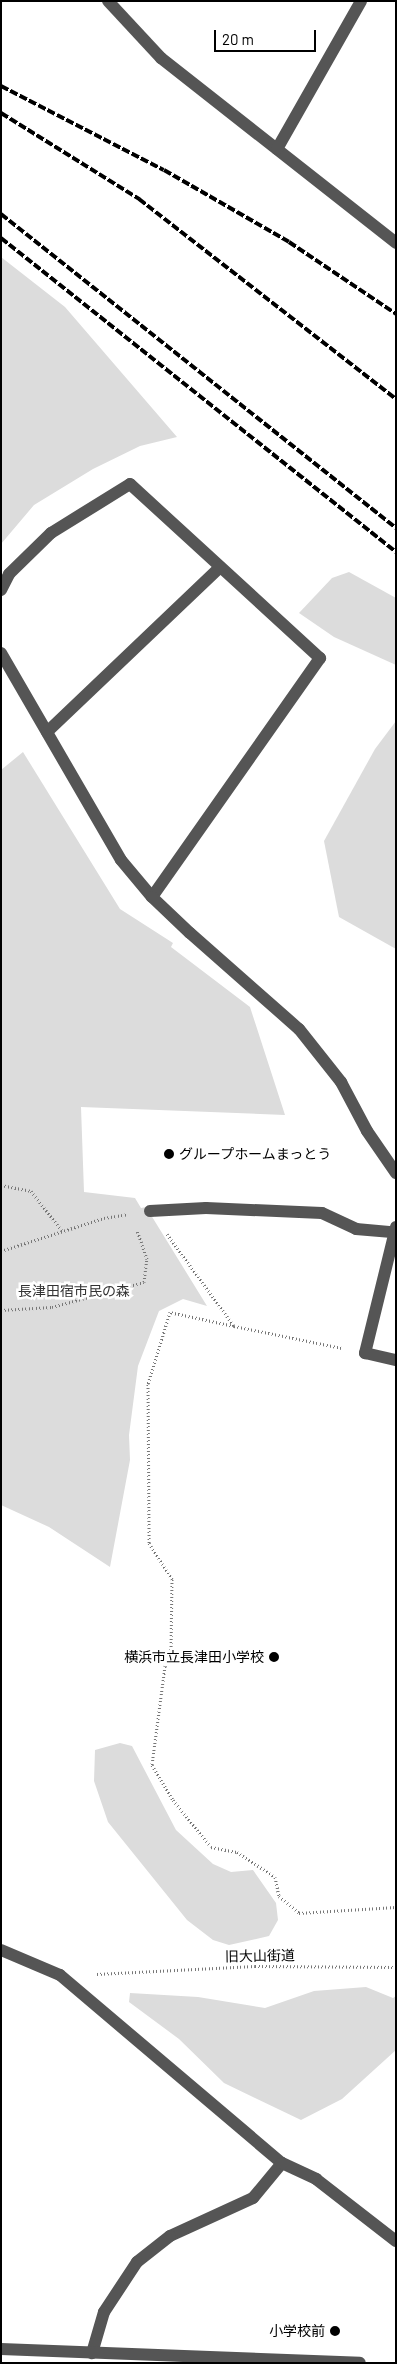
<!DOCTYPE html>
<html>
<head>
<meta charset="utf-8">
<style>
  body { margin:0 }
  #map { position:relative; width:397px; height:2364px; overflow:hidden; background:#fff; font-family:Barlow,"Noto Sans JP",sans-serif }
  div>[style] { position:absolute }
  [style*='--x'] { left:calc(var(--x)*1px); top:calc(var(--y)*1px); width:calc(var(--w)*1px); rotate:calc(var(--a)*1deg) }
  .green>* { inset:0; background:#dcdcdc }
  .path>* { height:3px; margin-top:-1.5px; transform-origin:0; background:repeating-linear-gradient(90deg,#777 0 1px,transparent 0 3.5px) }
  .minor>* { height:12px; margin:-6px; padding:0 6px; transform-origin:6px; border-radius:6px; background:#555 }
  .rail>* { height:4px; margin-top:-2px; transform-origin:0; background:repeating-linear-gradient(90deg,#000 0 8px,transparent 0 10.5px) }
  .dots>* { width:14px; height:14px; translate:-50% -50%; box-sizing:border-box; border:2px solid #fff; border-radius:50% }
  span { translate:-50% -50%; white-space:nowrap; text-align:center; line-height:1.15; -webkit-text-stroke:5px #fff; paint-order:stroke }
  .poi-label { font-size:14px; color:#000 }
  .left { translate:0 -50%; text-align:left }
  .right { translate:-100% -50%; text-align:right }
  .park-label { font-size:14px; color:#333 }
  .street-label { font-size:14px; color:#000 }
  .frame { position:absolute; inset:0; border:2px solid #000; pointer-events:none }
  .scale { position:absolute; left:214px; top:30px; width:102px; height:22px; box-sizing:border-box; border:2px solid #000; border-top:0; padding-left:6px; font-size:15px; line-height:18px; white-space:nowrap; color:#000; -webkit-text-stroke:4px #fff; paint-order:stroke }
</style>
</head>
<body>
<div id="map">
  <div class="green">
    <i style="clip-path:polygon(1px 257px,65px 307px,177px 437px,140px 446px,93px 469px,34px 505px,1px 544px)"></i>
    <i style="clip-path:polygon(349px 572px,396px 598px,396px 665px,334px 637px,299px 613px,332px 578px)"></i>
    <i style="clip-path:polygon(396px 721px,396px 949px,339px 917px,324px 841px,375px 749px)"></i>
    <i style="clip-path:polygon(23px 752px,120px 909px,173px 943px,171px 947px,250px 1007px,285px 1115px,81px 1107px,84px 1192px,135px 1198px,141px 1208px,146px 1207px,207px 1306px,183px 1299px,159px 1311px,138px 1366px,129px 1435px,130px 1460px,110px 1567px,49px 1527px,1px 1505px,1px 770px)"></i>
    <i style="clip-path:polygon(120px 1743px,132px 1746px,176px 1830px,213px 1864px,231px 1872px,253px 1870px,276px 1903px,278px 1920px,269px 1936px,229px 1945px,213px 1940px,187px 1920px,108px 1822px,94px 1781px,95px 1750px)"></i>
    <i style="clip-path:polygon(366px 1987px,393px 1998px,396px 1996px,396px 2050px,342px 2099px,301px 2120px,224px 2083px,179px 2039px,129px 2002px,130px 1993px,198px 1997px,265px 2008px,314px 1991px)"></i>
  </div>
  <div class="path">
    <i style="--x:1;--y:1185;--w:31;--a:11"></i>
    <i style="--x:31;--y:1191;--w:52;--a:52"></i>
    <i style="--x:167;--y:1234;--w:114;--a:53.9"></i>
    <i style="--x:234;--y:1326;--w:110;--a:11.5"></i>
    <i style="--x:1;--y:1251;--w:108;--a:-17.8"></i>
    <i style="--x:104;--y:1218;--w:24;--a:-9"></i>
    <i style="--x:1;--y:1310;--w:51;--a:-3.4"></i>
    <i style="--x:52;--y:1307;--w:95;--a:-15.2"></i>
    <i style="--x:144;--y:1282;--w:23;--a:-83"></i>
    <i style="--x:147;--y:1259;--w:31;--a:-109"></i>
    <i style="--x:234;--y:1326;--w:66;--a:-167.7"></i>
    <i style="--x:170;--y:1312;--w:75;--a:107"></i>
    <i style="--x:148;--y:1384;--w:159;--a:89.6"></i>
    <i style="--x:149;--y:1543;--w:43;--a:57.4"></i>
    <i style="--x:172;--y:1579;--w:70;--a:90.8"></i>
    <i style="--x:171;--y:1649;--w:18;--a:109"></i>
    <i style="--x:165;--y:1666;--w:100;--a:97.5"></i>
    <i style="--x:152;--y:1765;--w:41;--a:59"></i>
    <i style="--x:173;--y:1800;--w:60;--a:51"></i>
    <i style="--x:211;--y:1847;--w:26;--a:11"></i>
    <i style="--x:237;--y:1852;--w:45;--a:33.3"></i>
    <i style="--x:275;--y:1877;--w:19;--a:78"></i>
    <i style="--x:279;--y:1896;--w:26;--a:40"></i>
    <i style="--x:299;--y:1913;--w:97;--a:-3.5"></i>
    <i style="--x:97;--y:1974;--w:158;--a:-2.9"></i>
    <i style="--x:255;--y:1966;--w:141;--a:0.4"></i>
  </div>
  <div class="minor">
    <i style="--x:108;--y:1;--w:78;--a:47.1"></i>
    <i style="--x:161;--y:58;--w:299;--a:38.2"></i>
    <i style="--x:277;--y:149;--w:170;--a:-60.4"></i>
    <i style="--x:1;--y:590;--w:18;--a:-63"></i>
    <i style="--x:9;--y:574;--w:59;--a:-44.3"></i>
    <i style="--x:51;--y:533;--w:93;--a:-31.8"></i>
    <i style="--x:130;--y:484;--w:258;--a:42.5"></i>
    <i style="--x:320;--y:658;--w:292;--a:125.1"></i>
    <i style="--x:1;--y:653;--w:239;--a:59.9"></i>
    <i style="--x:121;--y:860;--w:48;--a:50"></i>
    <i style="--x:152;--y:897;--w:52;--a:43.5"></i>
    <i style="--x:190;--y:933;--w:145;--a:41.4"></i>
    <i style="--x:299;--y:1029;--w:68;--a:51.6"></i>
    <i style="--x:341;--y:1082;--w:55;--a:62"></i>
    <i style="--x:367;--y:1131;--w:51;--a:55.4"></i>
    <i style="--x:47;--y:732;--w:239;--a:-43.6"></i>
    <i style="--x:150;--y:1211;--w:56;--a:-3.1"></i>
    <i style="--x:206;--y:1208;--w:116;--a:2.5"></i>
    <i style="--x:322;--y:1213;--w:38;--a:25"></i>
    <i style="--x:356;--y:1229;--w:36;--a:5"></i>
    <i style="--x:396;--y:1227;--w:130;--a:103.8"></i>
    <i style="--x:365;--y:1353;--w:32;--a:13"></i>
    <i style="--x:1;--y:1950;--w:64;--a:23"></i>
    <i style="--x:60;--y:1975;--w:291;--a:40.3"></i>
    <i style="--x:282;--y:2163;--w:45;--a:129.6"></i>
    <i style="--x:253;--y:2198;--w:91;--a:155.4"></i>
    <i style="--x:170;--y:2236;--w:42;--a:141.8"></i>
    <i style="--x:137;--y:2262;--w:60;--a:123.4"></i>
    <i style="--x:104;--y:2312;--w:43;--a:106.3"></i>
    <i style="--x:282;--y:2163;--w:38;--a:25"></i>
    <i style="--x:316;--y:2179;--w:101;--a:37.8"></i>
    <i style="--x:1;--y:2349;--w:359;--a:2.2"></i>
  </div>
  <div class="rail">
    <i style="--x:1;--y:86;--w:183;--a:27.3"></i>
    <i style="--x:164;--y:170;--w:144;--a:29.9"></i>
    <i style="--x:289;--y:242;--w:129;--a:33.9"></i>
    <i style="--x:1;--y:113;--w:163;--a:31.9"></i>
    <i style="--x:139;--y:199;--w:326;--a:37.9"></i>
    <i style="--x:1;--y:214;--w:505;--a:38.48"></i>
    <i style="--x:1;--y:238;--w:505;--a:38.48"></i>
  </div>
  <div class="dots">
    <i style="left:169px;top:1154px;background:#000"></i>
    <i style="left:274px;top:1657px;background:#000"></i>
    <i style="left:335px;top:2331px;background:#000"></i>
  </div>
  <div class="poi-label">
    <span class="left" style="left:179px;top:1154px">グループホームまっとう</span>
    <span class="right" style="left:264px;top:1657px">横浜市立長津田小学校</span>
    <span class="right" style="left:325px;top:2331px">小学校前</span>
  </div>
  <div class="park-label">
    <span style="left:74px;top:1291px">長津田宿市民の森</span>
  </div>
  <div class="street-label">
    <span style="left:260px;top:1956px;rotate:-1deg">旧大山街道</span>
  </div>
  <div class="frame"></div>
  <div class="scale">20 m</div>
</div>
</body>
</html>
